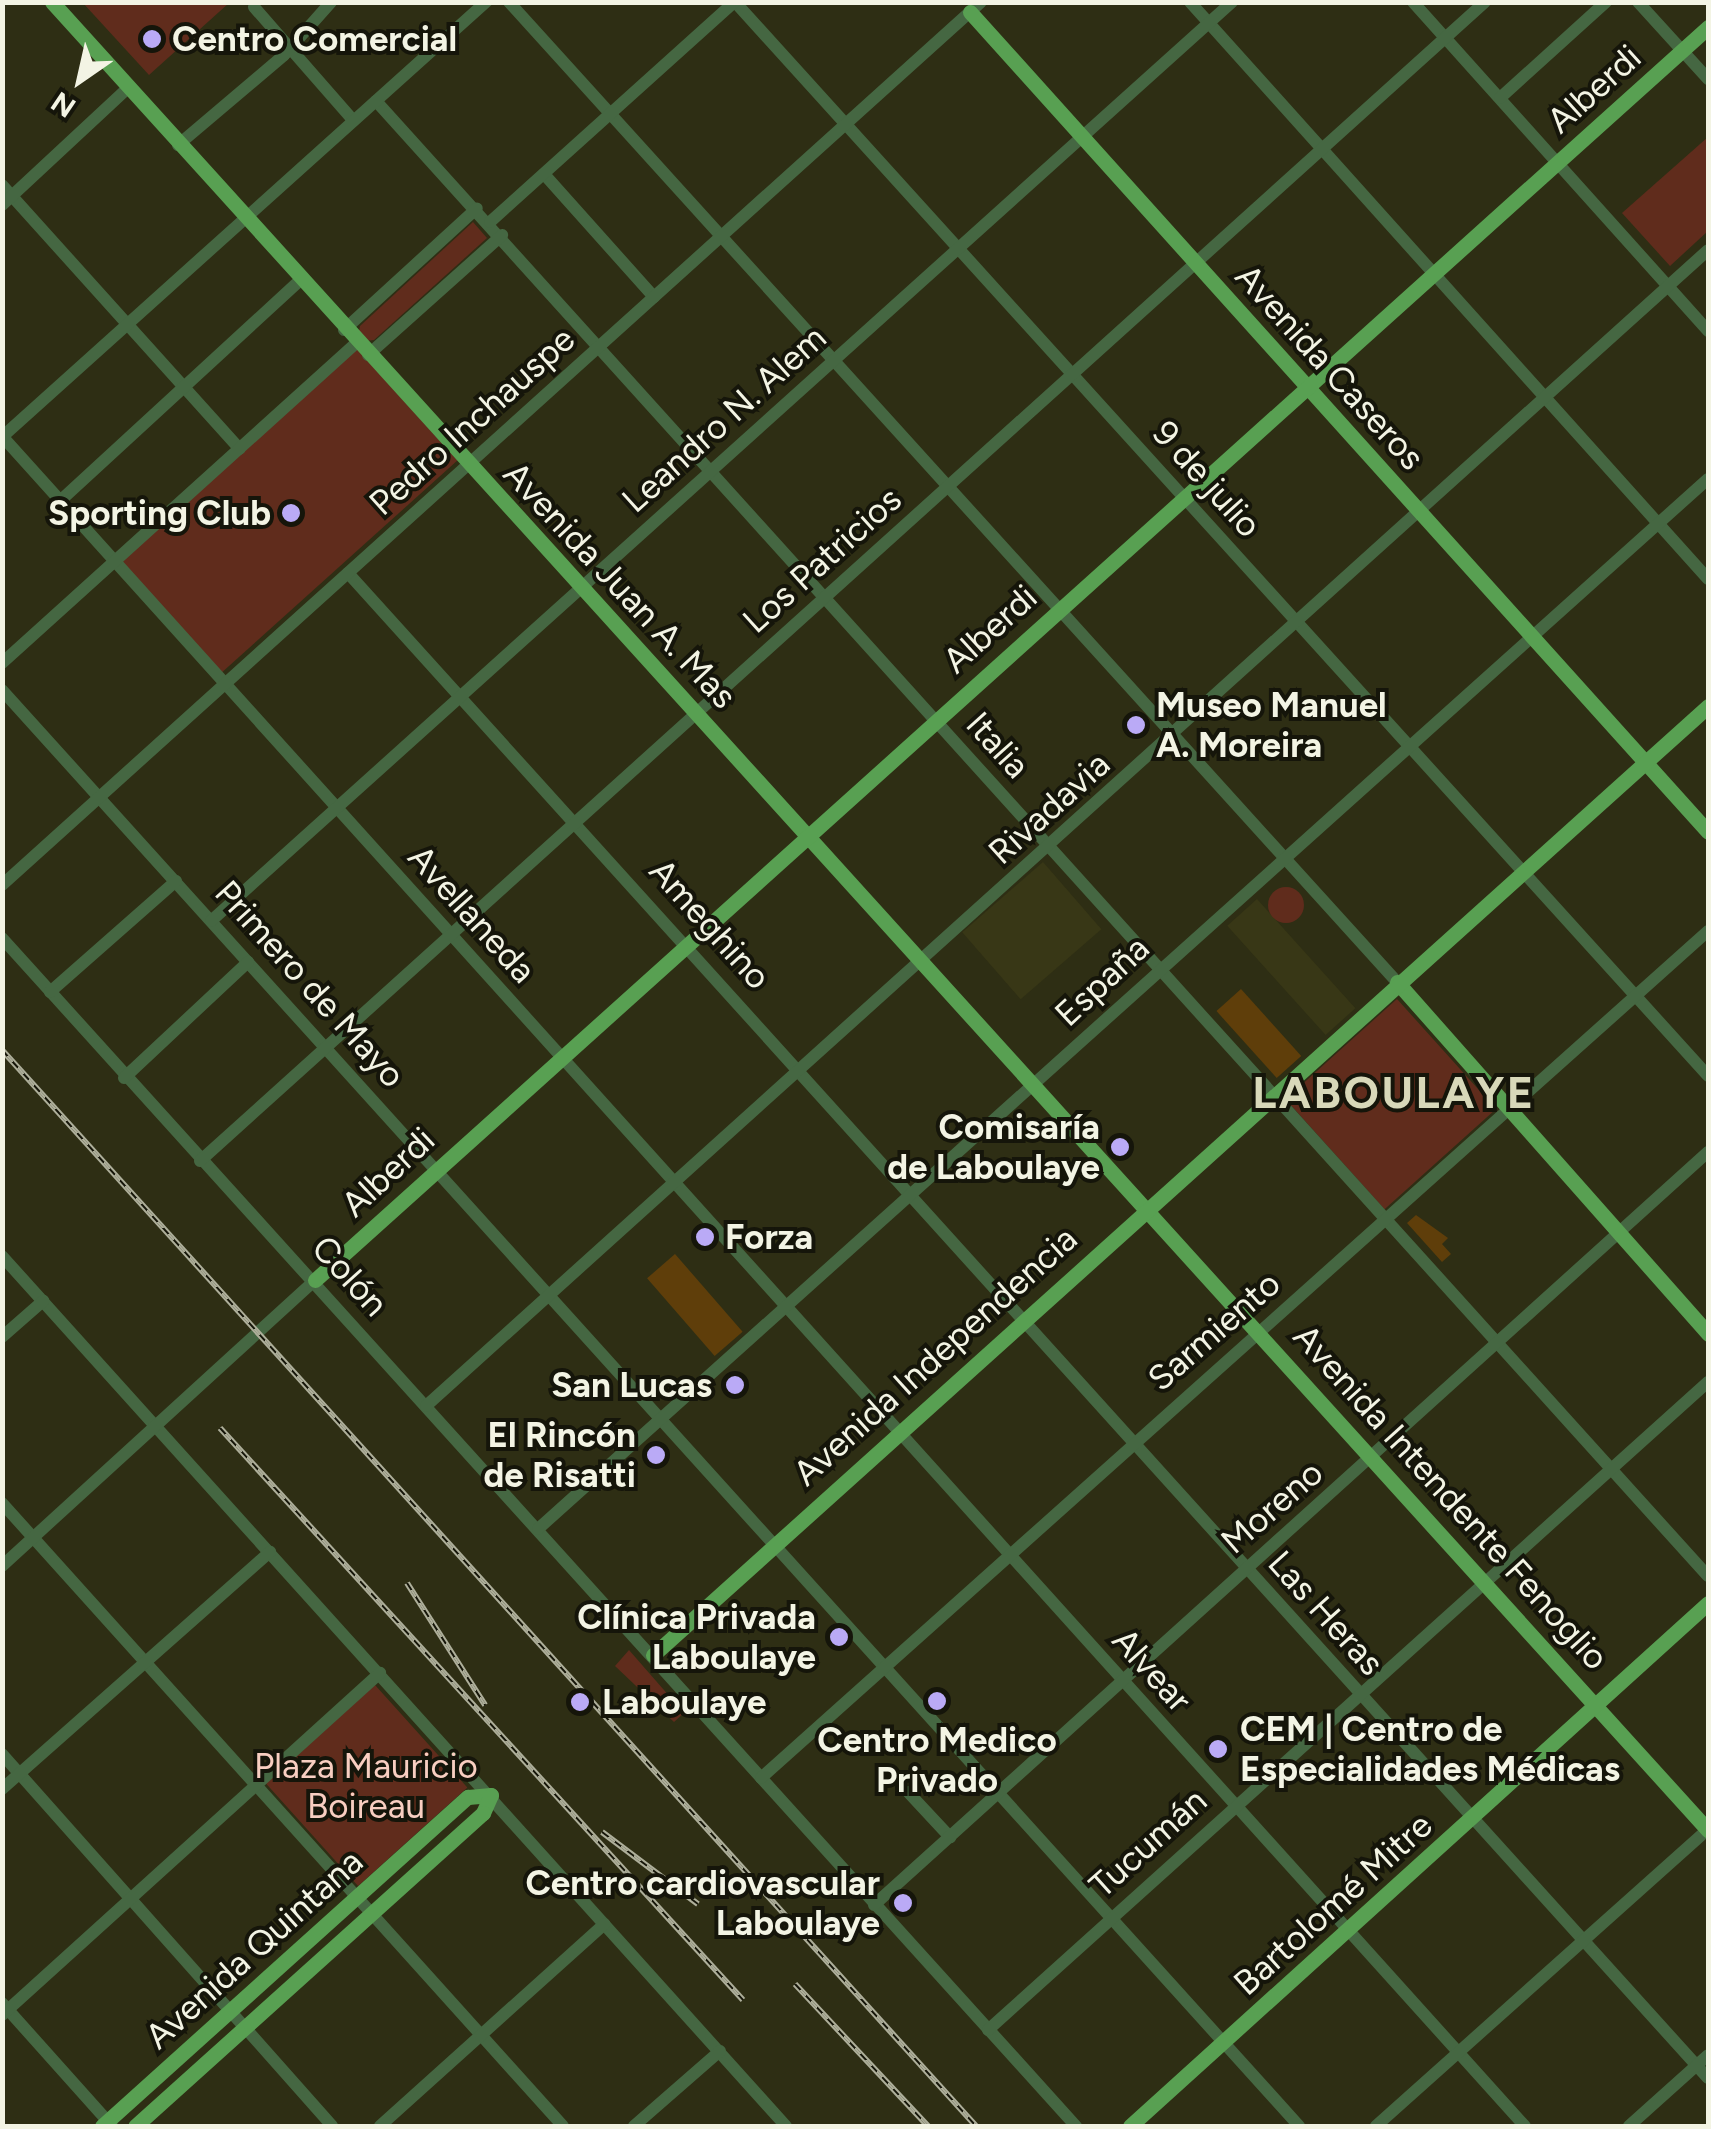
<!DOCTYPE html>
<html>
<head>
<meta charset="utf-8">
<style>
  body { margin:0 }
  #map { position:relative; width:1711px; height:2129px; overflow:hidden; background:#2e2e14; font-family:Figtree,sans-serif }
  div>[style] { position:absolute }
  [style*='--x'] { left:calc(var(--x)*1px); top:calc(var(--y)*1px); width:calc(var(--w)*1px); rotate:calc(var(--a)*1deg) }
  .built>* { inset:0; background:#383716; transform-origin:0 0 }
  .green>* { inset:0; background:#602c1c; transform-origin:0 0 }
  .round { border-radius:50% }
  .building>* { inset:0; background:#5f3e0a; transform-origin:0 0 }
  .minor>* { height:12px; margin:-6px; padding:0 6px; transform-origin:6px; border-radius:6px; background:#456742 }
  .major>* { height:15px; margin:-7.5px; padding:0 7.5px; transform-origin:7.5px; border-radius:7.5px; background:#58a052 }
  .rail>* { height:6px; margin-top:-3px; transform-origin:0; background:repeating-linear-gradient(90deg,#15150a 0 8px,#aeaf9b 0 16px); box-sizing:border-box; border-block:2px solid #aeaf9b }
  .dots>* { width:28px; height:28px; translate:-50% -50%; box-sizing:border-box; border:5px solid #15150a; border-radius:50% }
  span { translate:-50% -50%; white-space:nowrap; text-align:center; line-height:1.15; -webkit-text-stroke:8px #15150a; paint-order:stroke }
  .poi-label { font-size:35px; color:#f3f4e4; font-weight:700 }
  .left { translate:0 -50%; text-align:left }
  .right { translate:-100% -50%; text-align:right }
  .street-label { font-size:35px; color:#f3f4e4 }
  .park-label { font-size:35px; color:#f8cec1 }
  .district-label { font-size:45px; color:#d8d8b9; font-weight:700; letter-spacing:2.5px }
  .frame { position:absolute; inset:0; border:5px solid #f3f4e4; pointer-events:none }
  .north { position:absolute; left:30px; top:30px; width:100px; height:100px; -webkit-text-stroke:8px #15150a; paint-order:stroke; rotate:214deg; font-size:28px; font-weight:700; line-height:40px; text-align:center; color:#f3f4e4 }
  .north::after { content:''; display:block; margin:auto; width:35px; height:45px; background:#f3f4e4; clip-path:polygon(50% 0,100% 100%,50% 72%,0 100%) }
</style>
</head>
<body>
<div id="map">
  <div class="built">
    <i style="left:1043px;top:862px;width:89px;height:107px;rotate:49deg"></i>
    <i style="left:1257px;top:899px;width:147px;height:40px;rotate:48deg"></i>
  </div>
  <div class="green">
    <i style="clip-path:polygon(83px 3px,229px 3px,149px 75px)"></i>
    <i style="clip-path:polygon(1708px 137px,1708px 231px,1670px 266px,1622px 213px)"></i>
    <i style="clip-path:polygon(473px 222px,487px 238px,374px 340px,357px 342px,360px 326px)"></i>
    <i style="left:357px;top:349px;width:150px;height:317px;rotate:48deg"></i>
    <i class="round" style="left:1268px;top:887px;width:36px;height:36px"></i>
    <i style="left:1397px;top:999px;width:148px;height:150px;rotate:48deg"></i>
    <i style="clip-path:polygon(629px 1650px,684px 1713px,674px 1722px,615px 1666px)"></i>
    <i style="left:375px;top:1685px;width:138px;height:147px;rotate:48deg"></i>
  </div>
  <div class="building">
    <i style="left:1241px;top:989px;width:90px;height:33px;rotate:48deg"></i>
    <i style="clip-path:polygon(1416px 1215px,1448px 1238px,1442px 1244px,1451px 1254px,1442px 1262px,1407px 1223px)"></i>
    <i style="left:675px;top:1254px;width:103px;height:37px;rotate:49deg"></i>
  </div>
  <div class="minor">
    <i style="--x:509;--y:2;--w:1322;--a:47.82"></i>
    <i style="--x:735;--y:2;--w:1449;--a:47.82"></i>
    <i style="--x:1190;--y:2;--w:775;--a:48.08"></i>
    <i style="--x:1413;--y:2;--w:442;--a:48.1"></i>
    <i style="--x:1638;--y:2;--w:104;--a:47.7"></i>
    <i style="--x:254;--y:7;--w:150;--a:48.8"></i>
    <i style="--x:1500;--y:98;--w:143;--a:-42.2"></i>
    <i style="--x:376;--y:101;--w:1987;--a:47.92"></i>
    <i style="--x:178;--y:145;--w:139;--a:-40.3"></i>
    <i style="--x:284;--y:55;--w:71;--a:-48.4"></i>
    <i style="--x:544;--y:174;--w:165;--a:48.2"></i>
    <i style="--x:2;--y:185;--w:355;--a:48"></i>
    <i style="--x:2;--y:205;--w:172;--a:-42.9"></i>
    <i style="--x:490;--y:222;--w:329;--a:-42"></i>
    <i style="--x:344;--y:330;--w:180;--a:-42.5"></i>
    <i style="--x:368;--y:355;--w:180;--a:-41.8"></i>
    <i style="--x:2;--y:436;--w:2275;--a:47.98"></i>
    <i style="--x:2;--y:437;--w:651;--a:-41.95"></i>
    <i style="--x:60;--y:501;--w:325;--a:-42.6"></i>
    <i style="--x:348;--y:573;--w:2028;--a:47.9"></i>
    <i style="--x:2;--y:663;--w:479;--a:-42.1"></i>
    <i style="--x:2;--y:690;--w:1935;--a:47.91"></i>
    <i style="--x:2;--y:885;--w:1318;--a:-42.05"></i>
    <i style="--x:211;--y:921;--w:1374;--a:-41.99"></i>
    <i style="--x:2;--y:938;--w:1602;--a:47.89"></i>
    <i style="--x:50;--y:992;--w:168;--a:-41.4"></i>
    <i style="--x:124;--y:1078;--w:170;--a:-43.1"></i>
    <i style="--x:200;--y:1161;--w:1730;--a:-42.05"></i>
    <i style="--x:2;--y:1256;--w:1171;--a:47.98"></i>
    <i style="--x:2;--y:1337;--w:55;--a:-41.3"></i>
    <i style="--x:426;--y:1406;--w:1726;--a:-42.04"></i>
    <i style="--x:2;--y:1503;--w:838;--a:48"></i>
    <i style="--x:538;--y:1529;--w:1572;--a:-41.91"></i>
    <i style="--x:2;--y:1566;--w:424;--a:-42.4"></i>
    <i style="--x:2;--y:1754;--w:497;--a:48.4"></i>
    <i style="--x:761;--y:1778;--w:1271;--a:-41.81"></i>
    <i style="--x:2;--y:1789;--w:358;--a:-41.5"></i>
    <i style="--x:908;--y:1792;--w:62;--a:47"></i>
    <i style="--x:874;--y:1905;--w:1124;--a:-42.08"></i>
    <i style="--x:2;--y:2003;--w:165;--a:48.2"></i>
    <i style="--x:2;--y:2015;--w:510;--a:-42.14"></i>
    <i style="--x:988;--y:2030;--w:969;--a:-41.99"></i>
    <i style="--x:380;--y:2126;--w:302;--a:-42"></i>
    <i style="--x:634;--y:2126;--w:114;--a:-41.1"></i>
    <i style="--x:1376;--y:2126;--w:445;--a:-41.8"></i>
    <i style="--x:1629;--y:2126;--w:106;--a:-41.9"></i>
  </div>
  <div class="major">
    <i style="--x:52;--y:2;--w:2467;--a:47.83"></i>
    <i style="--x:970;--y:12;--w:1103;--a:48.01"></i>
    <i style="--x:1397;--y:982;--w:470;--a:48.5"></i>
    <i style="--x:315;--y:1280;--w:1874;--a:-41.97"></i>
    <i style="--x:653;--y:1655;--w:1419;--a:-41.97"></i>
    <i style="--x:102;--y:2126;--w:492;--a:-42"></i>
    <i style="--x:468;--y:1797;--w:23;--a:-5"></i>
    <i style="--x:491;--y:1795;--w:20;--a:114"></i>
    <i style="--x:483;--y:1813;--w:468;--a:138"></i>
    <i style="--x:1130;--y:2126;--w:779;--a:-42.14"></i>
  </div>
  <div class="rail">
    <i style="--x:2;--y:1050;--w:1451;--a:47.85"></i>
    <i style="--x:220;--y:1428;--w:775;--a:47.56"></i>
    <i style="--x:407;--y:1583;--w:145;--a:57.4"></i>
    <i style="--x:602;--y:1832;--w:120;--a:36.9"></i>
    <i style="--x:795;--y:1984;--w:195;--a:46.9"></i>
  </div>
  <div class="dots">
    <i style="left:152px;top:39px;background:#baaaf6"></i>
    <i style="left:291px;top:513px;background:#baaaf6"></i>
    <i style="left:1136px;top:725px;background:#baaaf6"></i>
    <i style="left:1120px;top:1147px;background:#baaaf6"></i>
    <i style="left:705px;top:1237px;background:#baaaf6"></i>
    <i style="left:735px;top:1385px;background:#baaaf6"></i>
    <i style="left:656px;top:1455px;background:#baaaf6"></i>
    <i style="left:839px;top:1637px;background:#baaaf6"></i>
    <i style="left:937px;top:1701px;background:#baaaf6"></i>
    <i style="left:580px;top:1702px;background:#baaaf6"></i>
    <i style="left:1218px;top:1749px;background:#baaaf6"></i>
    <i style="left:903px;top:1903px;background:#baaaf6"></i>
  </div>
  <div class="poi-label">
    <span class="left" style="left:172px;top:39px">Centro Comercial</span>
    <span class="right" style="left:271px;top:513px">Sporting Club</span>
    <span class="left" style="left:1156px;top:725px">Museo Manuel<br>A. Moreira</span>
    <span class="right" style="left:1100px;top:1147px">Comisaría<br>de Laboulaye</span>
    <span class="left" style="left:725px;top:1237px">Forza</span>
    <span class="right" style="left:712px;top:1385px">San Lucas</span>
    <span class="right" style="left:636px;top:1455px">El Rincón<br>de Risatti</span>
    <span class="right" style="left:816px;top:1637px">Clínica Privada<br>Laboulaye</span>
    <span class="left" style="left:602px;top:1702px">Laboulaye</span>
    <span class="left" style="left:1240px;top:1749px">CEM | Centro de<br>Especialidades Médicas</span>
    <span style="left:937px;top:1760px">Centro Medico<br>Privado</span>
    <span class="right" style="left:880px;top:1903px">Centro cardiovascular<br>Laboulaye</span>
  </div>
  <div class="street-label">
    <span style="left:1594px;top:89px;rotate:-42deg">Alberdi</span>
    <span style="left:1330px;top:367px;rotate:48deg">Avenida Caseros</span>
    <span style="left:724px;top:419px;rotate:-42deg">Leandro N. Alem</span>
    <span style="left:472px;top:421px;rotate:-42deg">Pedro Inchauspe</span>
    <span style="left:1207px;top:479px;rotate:48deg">9 de julio</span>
    <span style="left:822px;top:560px;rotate:-42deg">Los Patricios</span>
    <span style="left:620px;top:585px;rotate:47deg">Avenida Juan A. Mas</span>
    <span style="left:990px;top:629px;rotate:-42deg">Alberdi</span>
    <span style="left:998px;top:745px;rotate:48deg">Italia</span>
    <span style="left:1049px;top:808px;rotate:-42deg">Rivadavia</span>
    <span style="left:472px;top:914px;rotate:48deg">Avellaneda</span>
    <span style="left:710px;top:924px;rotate:48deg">Ameghino</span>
    <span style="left:1102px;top:981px;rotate:-43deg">España</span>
    <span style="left:310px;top:984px;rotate:48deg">Primero de Mayo</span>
    <span style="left:388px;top:1172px;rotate:-43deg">Alberdi</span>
    <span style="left:350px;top:1276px;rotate:48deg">Colón</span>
    <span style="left:1214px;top:1331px;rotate:-41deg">Sarmiento</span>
    <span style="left:935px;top:1356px;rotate:-42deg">Avenida Independencia</span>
    <span style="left:1451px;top:1497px;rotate:48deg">Avenida Intendente Fenoglio</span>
    <span style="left:1272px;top:1507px;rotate:-41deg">Moreno</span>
    <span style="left:1326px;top:1613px;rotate:48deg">Las Heras</span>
    <span style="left:1152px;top:1670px;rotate:48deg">Alvear</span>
    <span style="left:1148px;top:1843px;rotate:-42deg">Tucumán</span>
    <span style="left:1333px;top:1904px;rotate:-42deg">Bartolomé Mitre</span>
    <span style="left:254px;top:1949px;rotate:-42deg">Avenida Quintana</span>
  </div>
  <div class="park-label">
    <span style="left:366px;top:1786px">Plaza Mauricio<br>Boireau</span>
  </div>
  <div class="district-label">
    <span style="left:1394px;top:1093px">LABOULAYE</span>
  </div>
  <div class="frame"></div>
  <div class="north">N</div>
</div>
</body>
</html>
